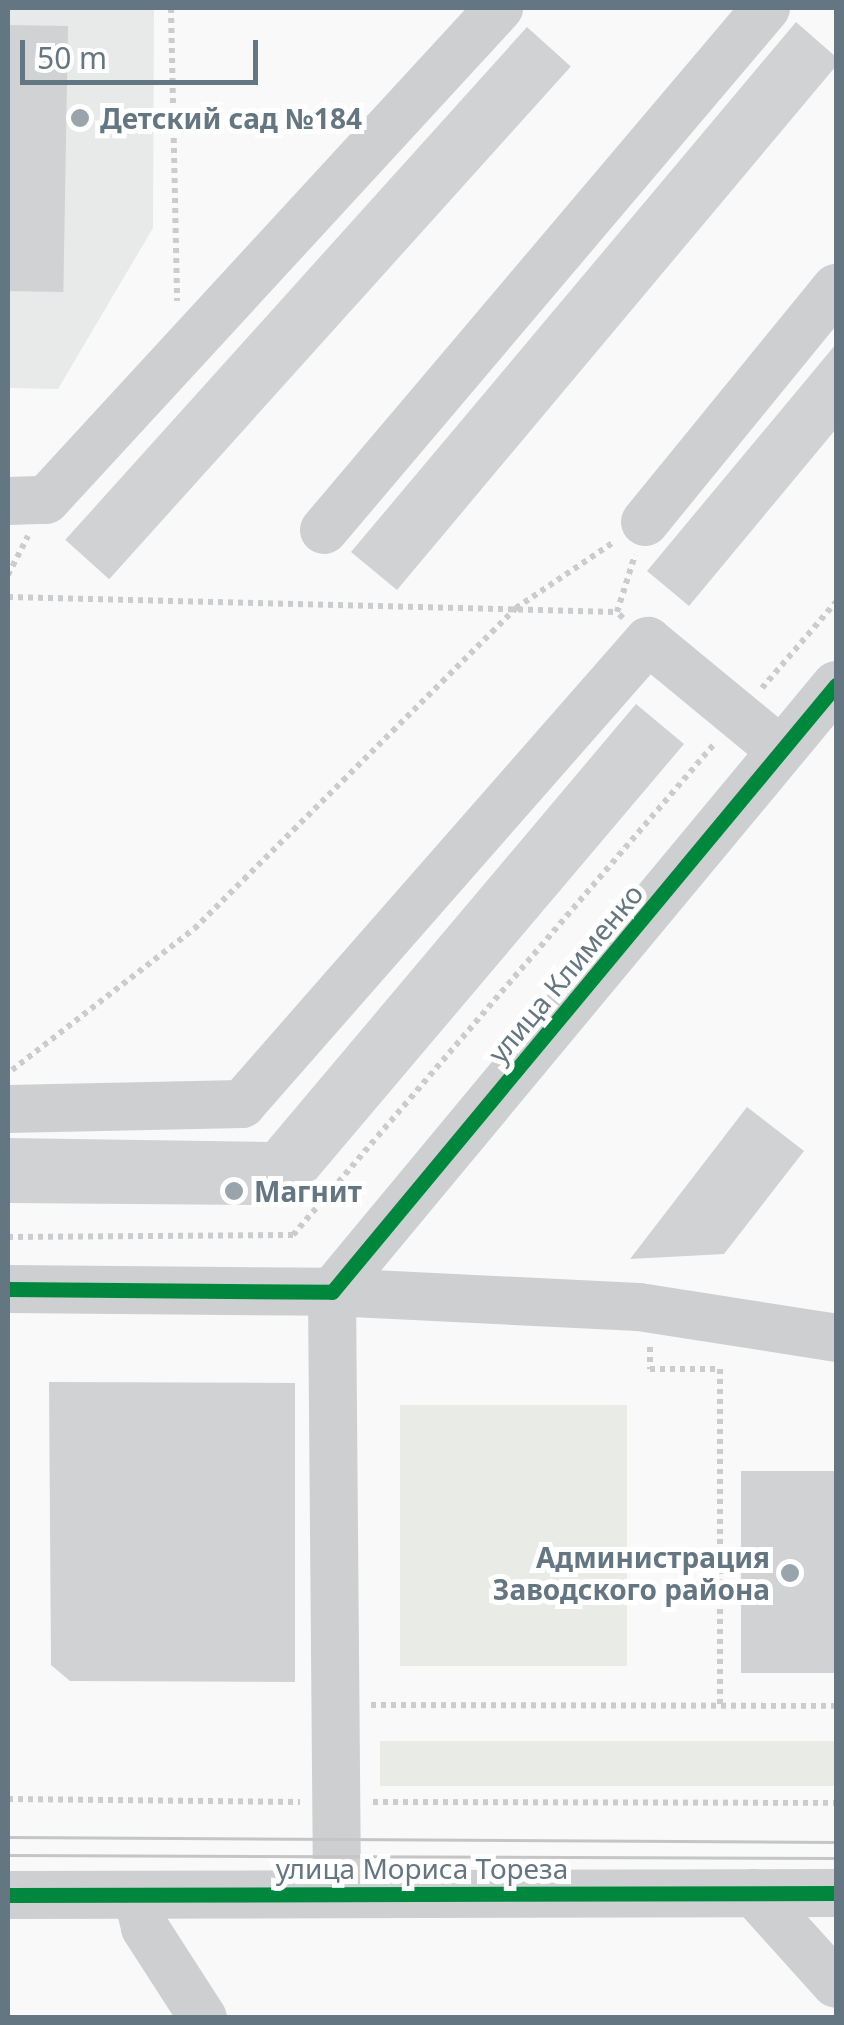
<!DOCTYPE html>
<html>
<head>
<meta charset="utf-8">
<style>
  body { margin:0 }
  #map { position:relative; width:844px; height:2025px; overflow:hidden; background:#f9f9f9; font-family:"Noto Sans",sans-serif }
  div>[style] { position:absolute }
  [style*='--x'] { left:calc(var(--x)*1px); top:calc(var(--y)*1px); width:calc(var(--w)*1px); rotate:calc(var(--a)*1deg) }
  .built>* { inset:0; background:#e8e9e9 }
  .green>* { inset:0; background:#e8ebe6; transform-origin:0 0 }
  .building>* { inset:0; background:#d0d2d3; transform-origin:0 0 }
  .path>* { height:6px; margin-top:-3px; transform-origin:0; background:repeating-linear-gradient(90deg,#cbcccd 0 5px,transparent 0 10px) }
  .minor>* { height:48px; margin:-24px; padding:0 24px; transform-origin:24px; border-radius:24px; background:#cecfd0 }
  .tram>* { height:2.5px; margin:-1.25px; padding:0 1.25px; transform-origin:1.25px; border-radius:1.25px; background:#c3c5c6 }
  .cycleway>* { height:15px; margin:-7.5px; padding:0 7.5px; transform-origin:7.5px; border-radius:7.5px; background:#00873e }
  .dots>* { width:28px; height:28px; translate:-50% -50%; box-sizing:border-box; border:5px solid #fff; border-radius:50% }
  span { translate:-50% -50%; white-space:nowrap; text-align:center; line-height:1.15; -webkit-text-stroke:10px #fff; paint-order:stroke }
  .poi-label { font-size:28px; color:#657683; font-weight:700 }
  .left { translate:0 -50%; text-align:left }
  .right { translate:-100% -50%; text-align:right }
  .street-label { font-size:28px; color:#657683 }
  .frame { position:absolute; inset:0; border:10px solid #657683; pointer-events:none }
  .scale { position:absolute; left:20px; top:40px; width:238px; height:45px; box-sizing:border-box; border:5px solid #657683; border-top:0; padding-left:12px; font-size:30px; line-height:35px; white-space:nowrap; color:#657683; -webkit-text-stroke:8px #fff; paint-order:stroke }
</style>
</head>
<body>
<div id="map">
  <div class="built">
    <i style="clip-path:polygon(8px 8px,154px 8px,153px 228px,58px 389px,8px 388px)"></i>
  </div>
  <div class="green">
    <i style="left:627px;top:1405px;width:261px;height:227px;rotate:90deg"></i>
    <i style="left:836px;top:1741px;width:45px;height:456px;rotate:90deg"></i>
  </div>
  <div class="building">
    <i style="clip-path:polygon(796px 22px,836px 57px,836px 66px,397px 590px,351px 552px)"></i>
    <i style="left:8px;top:25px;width:60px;height:266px;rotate:1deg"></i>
    <i style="left:527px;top:27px;width:59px;height:690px;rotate:42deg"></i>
    <i style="clip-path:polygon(836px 344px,836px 429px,689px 606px,647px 571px)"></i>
    <i style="clip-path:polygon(636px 704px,684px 744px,316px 1179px,266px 1205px,8px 1203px,8px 1138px,267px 1142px)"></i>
    <i style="clip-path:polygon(747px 1107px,804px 1151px,724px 1254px,630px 1259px)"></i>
    <i style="clip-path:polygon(49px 1382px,295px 1383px,295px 1682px,70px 1681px,51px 1665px)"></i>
    <i style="left:836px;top:1471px;width:202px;height:95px;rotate:90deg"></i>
  </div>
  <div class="path">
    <i style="--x:171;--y:8;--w:293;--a:88.8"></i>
    <i style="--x:8;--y:575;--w:44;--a:-62.9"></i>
    <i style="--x:8;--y:597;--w:609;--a:1.41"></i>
    <i style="--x:623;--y:618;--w:8;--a:-135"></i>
    <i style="--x:617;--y:612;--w:60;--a:-72.5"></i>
    <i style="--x:762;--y:688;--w:113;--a:-49.3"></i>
    <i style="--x:12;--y:1070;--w:230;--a:-37.8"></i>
    <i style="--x:194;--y:929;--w:455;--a:-44.9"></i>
    <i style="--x:516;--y:608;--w:118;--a:-34"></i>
    <i style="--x:8;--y:1237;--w:285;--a:-0.4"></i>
    <i style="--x:293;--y:1235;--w:648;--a:-49.38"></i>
    <i style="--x:650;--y:1347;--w:22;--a:90"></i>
    <i style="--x:650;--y:1369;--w:70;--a:0"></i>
    <i style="--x:720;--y:1369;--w:337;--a:90"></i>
    <i style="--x:371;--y:1705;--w:465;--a:0.1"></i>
    <i style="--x:8;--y:1799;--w:292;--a:0.6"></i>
    <i style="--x:373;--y:1802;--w:463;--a:0.1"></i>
  </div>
  <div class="minor">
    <i style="--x:8;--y:501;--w:38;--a:-2"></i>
    <i style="--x:46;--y:500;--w:669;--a:-47.36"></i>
    <i style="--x:645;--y:522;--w:302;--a:-50.8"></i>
    <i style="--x:324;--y:530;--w:684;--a:-49.74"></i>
    <i style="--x:8;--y:1109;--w:234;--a:-1.2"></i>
    <i style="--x:242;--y:1104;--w:616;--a:-48.75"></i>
    <i style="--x:648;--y:641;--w:171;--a:39.5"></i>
    <i style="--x:8;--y:1289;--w:324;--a:0.5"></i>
    <i style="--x:332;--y:1292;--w:307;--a:2.8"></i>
    <i style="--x:639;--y:1307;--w:199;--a:8.9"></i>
    <i style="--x:332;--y:1292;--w:789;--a:-50.3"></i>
    <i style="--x:332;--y:1292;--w:600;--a:89.52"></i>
    <i style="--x:754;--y:1893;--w:122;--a:48"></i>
    <i style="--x:8;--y:1895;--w:828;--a:-0.14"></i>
    <i style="--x:137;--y:1895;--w:34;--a:76"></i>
    <i style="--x:145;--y:1928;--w:107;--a:57.2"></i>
  </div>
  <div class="tram">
    <i style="--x:8;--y:1837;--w:828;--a:0.35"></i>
    <i style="--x:8;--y:1855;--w:828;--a:0.21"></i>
  </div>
  <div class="cycleway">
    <i style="--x:8;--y:1289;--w:324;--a:0.5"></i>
    <i style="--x:332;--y:1292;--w:789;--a:-50.3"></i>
    <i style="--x:8;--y:1895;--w:828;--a:-0.14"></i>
  </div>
  <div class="dots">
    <i style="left:80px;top:118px;background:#99a4ac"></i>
    <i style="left:234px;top:1191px;background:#99a4ac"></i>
    <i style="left:790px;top:1573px;background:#99a4ac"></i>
  </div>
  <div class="poi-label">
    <span class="left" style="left:100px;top:118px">Детский сад №184</span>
    <span class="left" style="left:254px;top:1191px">Магнит</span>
    <span class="right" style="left:770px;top:1573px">Администрация<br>Заводского района</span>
  </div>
  <div class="street-label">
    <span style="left:565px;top:973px;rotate:-50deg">улица Клименко</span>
    <span style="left:422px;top:1868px">улица Мориса Тореза</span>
  </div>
  <div class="frame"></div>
  <div class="scale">50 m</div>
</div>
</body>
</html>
